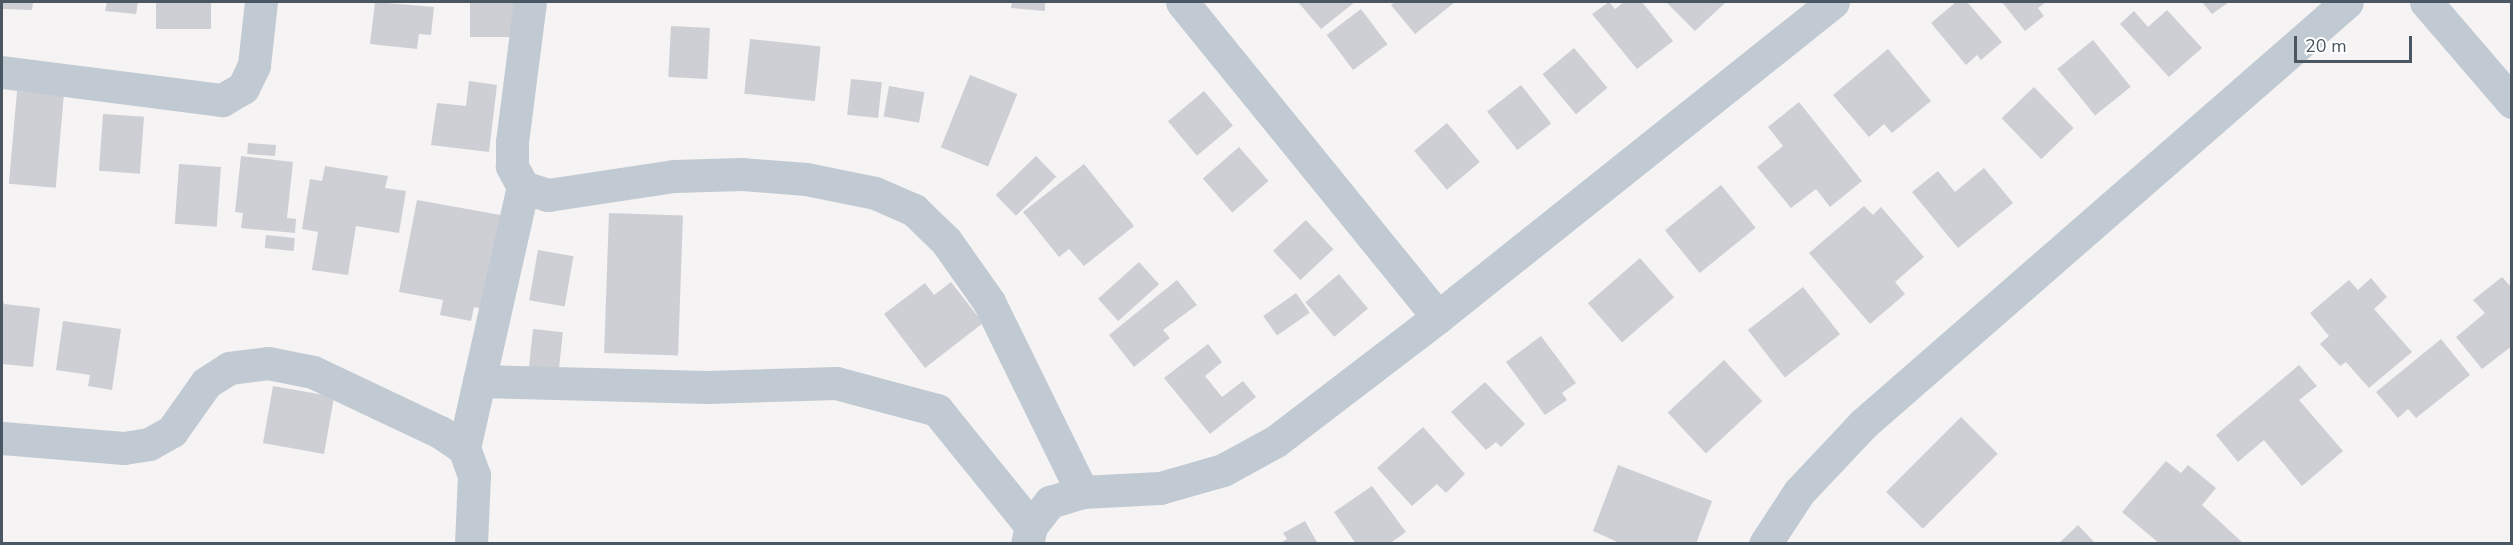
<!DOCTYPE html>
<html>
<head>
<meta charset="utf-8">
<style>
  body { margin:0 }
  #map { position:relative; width:2513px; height:545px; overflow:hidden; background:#f5f3f3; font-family:"Nunito Sans",sans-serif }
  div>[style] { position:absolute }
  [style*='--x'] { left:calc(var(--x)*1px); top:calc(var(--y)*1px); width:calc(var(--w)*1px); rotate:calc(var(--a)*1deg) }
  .building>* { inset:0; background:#cdcfd5; transform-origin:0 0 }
  .street>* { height:33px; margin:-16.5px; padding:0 16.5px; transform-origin:16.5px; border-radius:16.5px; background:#c1cad2 }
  span { translate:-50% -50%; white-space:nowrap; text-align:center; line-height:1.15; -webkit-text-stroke:6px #fff; paint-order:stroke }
  .frame { position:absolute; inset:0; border:3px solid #4a5661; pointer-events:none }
  .scale { position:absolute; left:2294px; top:36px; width:118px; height:27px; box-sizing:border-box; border:3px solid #4a5661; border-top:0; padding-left:8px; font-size:18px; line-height:21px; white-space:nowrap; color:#4a5661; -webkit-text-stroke:4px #fff; paint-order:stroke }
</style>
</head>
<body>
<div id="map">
  <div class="building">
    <i style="clip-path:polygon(2px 2px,33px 2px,32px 10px,2px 9px)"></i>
    <i style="clip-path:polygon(107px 2px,138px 2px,136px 14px,105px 11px)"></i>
    <i style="left:156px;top:2px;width:55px;height:27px"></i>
    <i style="clip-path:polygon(375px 2px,434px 7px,431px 35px,419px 34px,417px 49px,370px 44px)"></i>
    <i style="left:470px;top:2px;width:46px;height:35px"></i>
    <i style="clip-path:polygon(1012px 2px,1045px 2px,1045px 11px,1011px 8px)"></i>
    <i style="clip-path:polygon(1298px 2px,1355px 2px,1321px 29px)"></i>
    <i style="clip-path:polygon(1395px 2px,1455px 2px,1415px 34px,1391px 5px)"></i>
    <i style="clip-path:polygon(1609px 2px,1615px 9px,1624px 2px,1642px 2px,1673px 41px,1637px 69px,1592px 14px)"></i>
    <i style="clip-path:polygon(1666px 2px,1726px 2px,1695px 31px)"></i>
    <i style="clip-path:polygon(1956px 2px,1967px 2px,2002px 42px,1981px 60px,1977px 55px,1966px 65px,1931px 23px)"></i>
    <i style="clip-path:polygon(2002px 2px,2046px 2px,2038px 8px,2044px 16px,2025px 31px)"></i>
    <i style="clip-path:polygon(2202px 2px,2229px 2px,2212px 14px)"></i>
    <i style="left:1361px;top:9px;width:44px;height:43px;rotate:53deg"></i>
    <i style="clip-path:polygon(2167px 10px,2202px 48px,2169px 77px,2120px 24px,2134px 11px,2148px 27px)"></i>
    <i style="left:671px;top:26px;width:39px;height:51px;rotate:3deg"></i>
    <i style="left:750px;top:39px;width:71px;height:55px;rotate:6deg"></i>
    <i style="left:2093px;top:40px;width:60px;height:46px;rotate:51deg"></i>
    <i style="left:1574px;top:48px;width:52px;height:41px;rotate:50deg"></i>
    <i style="clip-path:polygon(1888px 49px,1931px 101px,1892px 133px,1884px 124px,1869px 137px,1833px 95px)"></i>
    <i style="left:970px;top:75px;width:51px;height:78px;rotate:22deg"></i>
    <i style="left:851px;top:79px;width:31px;height:36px;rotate:6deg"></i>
    <i style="clip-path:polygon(469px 81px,497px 85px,489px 152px,431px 145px,437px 103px,466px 106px)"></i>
    <i style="left:1521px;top:85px;width:49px;height:43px;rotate:52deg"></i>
    <i style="left:889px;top:86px;width:36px;height:31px;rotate:10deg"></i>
    <i style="left:2034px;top:87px;width:57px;height:45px;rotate:46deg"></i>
    <i style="left:17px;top:91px;width:47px;height:93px;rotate:5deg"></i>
    <i style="left:1204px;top:91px;width:45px;height:47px;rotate:50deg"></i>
    <i style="clip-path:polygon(1799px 102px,1862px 181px,1830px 207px,1816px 189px,1791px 208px,1757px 167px,1783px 146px,1768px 127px)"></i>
    <i style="left:103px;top:114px;width:41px;height:57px;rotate:4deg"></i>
    <i style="left:1447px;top:123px;width:51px;height:43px;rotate:50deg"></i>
    <i style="left:248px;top:143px;width:28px;height:11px;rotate:4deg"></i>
    <i style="left:1239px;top:147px;width:45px;height:48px;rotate:49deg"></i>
    <i style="clip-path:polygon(241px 156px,293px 162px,287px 218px,296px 219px,295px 233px,241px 228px,243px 213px,235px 212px)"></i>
    <i style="left:1036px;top:156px;width:29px;height:56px;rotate:46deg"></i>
    <i style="left:179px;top:164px;width:42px;height:60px;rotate:4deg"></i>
    <i style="clip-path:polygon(1084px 164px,1134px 226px,1084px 266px,1069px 249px,1059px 257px,1023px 212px)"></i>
    <i style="clip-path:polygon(325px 166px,388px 176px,385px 188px,406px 191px,399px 233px,356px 226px,348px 275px,312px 270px,318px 232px,302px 229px,310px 179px,322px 181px)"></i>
    <i style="clip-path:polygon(1984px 168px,2013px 203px,1958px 248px,1912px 192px,1938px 171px,1955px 192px)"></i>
    <i style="left:1721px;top:185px;width:55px;height:72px;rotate:51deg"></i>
    <i style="clip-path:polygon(417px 200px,506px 216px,488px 310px,474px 307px,471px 321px,440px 315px,443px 300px,399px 292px)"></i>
    <i style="clip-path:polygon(1864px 206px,1873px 215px,1881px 207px,1924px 257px,1895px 282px,1905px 294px,1870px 324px,1809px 253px)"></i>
    <i style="left:609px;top:213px;width:74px;height:140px;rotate:2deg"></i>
    <i style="left:1306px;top:220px;width:40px;height:45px;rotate:47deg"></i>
    <i style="left:266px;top:235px;width:29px;height:13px;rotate:6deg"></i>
    <i style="left:538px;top:250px;width:36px;height:51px;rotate:10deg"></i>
    <i style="left:1640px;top:258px;width:52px;height:69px;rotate:49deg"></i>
    <i style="left:1139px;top:262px;width:30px;height:55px;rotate:48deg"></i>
    <i style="left:1339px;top:274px;width:45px;height:44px;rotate:50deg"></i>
    <i style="clip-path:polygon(2502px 277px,2512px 288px,2512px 346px,2482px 369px,2456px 337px,2485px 313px,2473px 300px)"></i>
    <i style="clip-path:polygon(2371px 278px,2387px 297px,2374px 309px,2412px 352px,2369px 388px,2346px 362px,2340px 366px,2320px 344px,2329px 336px,2310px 313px,2349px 280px,2358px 290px)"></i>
    <i style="clip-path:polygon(1177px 280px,1197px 305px,1163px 330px,1170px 338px,1134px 367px,1109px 335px)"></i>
    <i style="clip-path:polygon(951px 282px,983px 323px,925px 368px,884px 314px,925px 283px,934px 295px)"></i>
    <i style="left:1803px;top:287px;width:60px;height:70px;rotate:52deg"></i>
    <i style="left:1296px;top:293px;width:24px;height:40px;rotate:55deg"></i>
    <i style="clip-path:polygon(2px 296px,4px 304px,40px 308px,33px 367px,2px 364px)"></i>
    <i style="clip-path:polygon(63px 321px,121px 329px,112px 390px,88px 386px,90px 375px,56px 370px)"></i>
    <i style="left:533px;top:329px;width:30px;height:38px;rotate:6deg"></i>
    <i style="clip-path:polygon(1541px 336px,1576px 383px,1562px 393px,1567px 400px,1545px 415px,1506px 362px)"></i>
    <i style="clip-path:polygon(2441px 339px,2470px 375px,2416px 418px,2408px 409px,2398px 418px,2376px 392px)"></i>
    <i style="clip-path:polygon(1208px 344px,1222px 362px,1205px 376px,1222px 397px,1243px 381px,1256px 397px,1210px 434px,1164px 378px)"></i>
    <i style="left:1724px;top:360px;width:56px;height:77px;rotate:47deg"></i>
    <i style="clip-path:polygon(2299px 365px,2317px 386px,2299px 400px,2343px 451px,2302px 486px,2264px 440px,2238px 462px,2216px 435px)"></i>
    <i style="clip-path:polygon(1485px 382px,1525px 424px,1501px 447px,1496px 442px,1486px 450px,1451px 412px)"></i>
    <i style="left:273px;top:386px;width:62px;height:58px;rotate:10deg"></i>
    <i style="left:1961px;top:417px;width:52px;height:106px;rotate:45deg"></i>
    <i style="clip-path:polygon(1423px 427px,1465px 474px,1446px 493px,1437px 484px,1412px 506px,1377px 468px)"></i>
    <i style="clip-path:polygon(2166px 461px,2181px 473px,2188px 465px,2216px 488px,2202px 505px,2244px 544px,2160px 544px,2122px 512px)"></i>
    <i style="clip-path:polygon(1618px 465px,1712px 501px,1696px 544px,1622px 544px,1593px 531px)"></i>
    <i style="clip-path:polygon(1372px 486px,1406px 532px,1389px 544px,1356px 544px,1334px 512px)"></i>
    <i style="clip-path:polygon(1305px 521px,1318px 544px,1279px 544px,1287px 539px,1283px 533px)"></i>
    <i style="clip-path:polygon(2078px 525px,2096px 544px,2058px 544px)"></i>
  </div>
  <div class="street">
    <i style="--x:1182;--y:2;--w:406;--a:50.9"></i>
    <i style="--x:1438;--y:317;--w:505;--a:-38.57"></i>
    <i style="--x:2426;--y:2;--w:132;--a:49.3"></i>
    <i style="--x:2;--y:72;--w:222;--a:7.3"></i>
    <i style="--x:222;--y:100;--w:24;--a:-30"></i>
    <i style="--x:243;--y:88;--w:25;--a:-64"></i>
    <i style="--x:254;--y:65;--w:63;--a:-83.7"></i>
    <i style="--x:523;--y:187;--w:26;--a:18"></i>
    <i style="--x:548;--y:195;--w:127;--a:-8.6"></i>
    <i style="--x:674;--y:176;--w:68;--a:-1.7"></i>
    <i style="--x:742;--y:174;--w:64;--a:4.5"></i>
    <i style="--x:806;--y:179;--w:70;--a:11.5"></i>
    <i style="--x:875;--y:193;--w:43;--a:23.6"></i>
    <i style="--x:914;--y:210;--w:45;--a:44.1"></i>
    <i style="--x:946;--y:241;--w:75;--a:54.8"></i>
    <i style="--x:989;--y:302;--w:212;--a:63.9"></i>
    <i style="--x:479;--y:381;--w:228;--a:1.5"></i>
    <i style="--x:707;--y:387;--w:129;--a:-1.8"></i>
    <i style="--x:836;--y:383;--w:105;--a:15"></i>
    <i style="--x:937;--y:410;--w:149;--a:51"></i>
    <i style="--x:2;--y:438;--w:122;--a:4.7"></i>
    <i style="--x:124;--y:448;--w:25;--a:-9"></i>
    <i style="--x:149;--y:444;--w:26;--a:-29"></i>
    <i style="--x:172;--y:431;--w:59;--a:-54.7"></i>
    <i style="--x:206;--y:383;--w:27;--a:-33"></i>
    <i style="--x:229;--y:368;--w:39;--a:-7"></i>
    <i style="--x:268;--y:363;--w:46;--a:11.3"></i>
    <i style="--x:313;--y:372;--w:140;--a:25.3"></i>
    <i style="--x:440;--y:432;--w:29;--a:34"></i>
    <i style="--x:464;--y:448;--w:29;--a:70"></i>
    <i style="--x:474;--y:475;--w:69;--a:92.5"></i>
    <i style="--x:464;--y:448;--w:268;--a:-77.3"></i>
    <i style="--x:523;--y:187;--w:24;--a:-118"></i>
    <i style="--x:512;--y:166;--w:24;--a:-90"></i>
    <i style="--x:512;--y:142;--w:141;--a:-82.7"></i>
    <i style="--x:1027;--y:544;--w:18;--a:-77"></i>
    <i style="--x:1031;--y:526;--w:31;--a:-52"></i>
    <i style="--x:1050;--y:502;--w:34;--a:-17"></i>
    <i style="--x:1082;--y:492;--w:78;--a:-2.9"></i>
    <i style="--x:1160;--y:488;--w:66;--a:-15.9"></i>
    <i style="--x:1223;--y:470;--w:60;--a:-28.7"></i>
    <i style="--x:1276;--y:441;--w:204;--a:-37.4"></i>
    <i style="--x:1765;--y:544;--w:62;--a:-56.8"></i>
    <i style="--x:1799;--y:492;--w:93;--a:-46.7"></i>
    <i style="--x:1863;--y:424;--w:642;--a:-41.09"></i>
  </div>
  <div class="frame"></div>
  <div class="scale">20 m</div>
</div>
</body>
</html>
